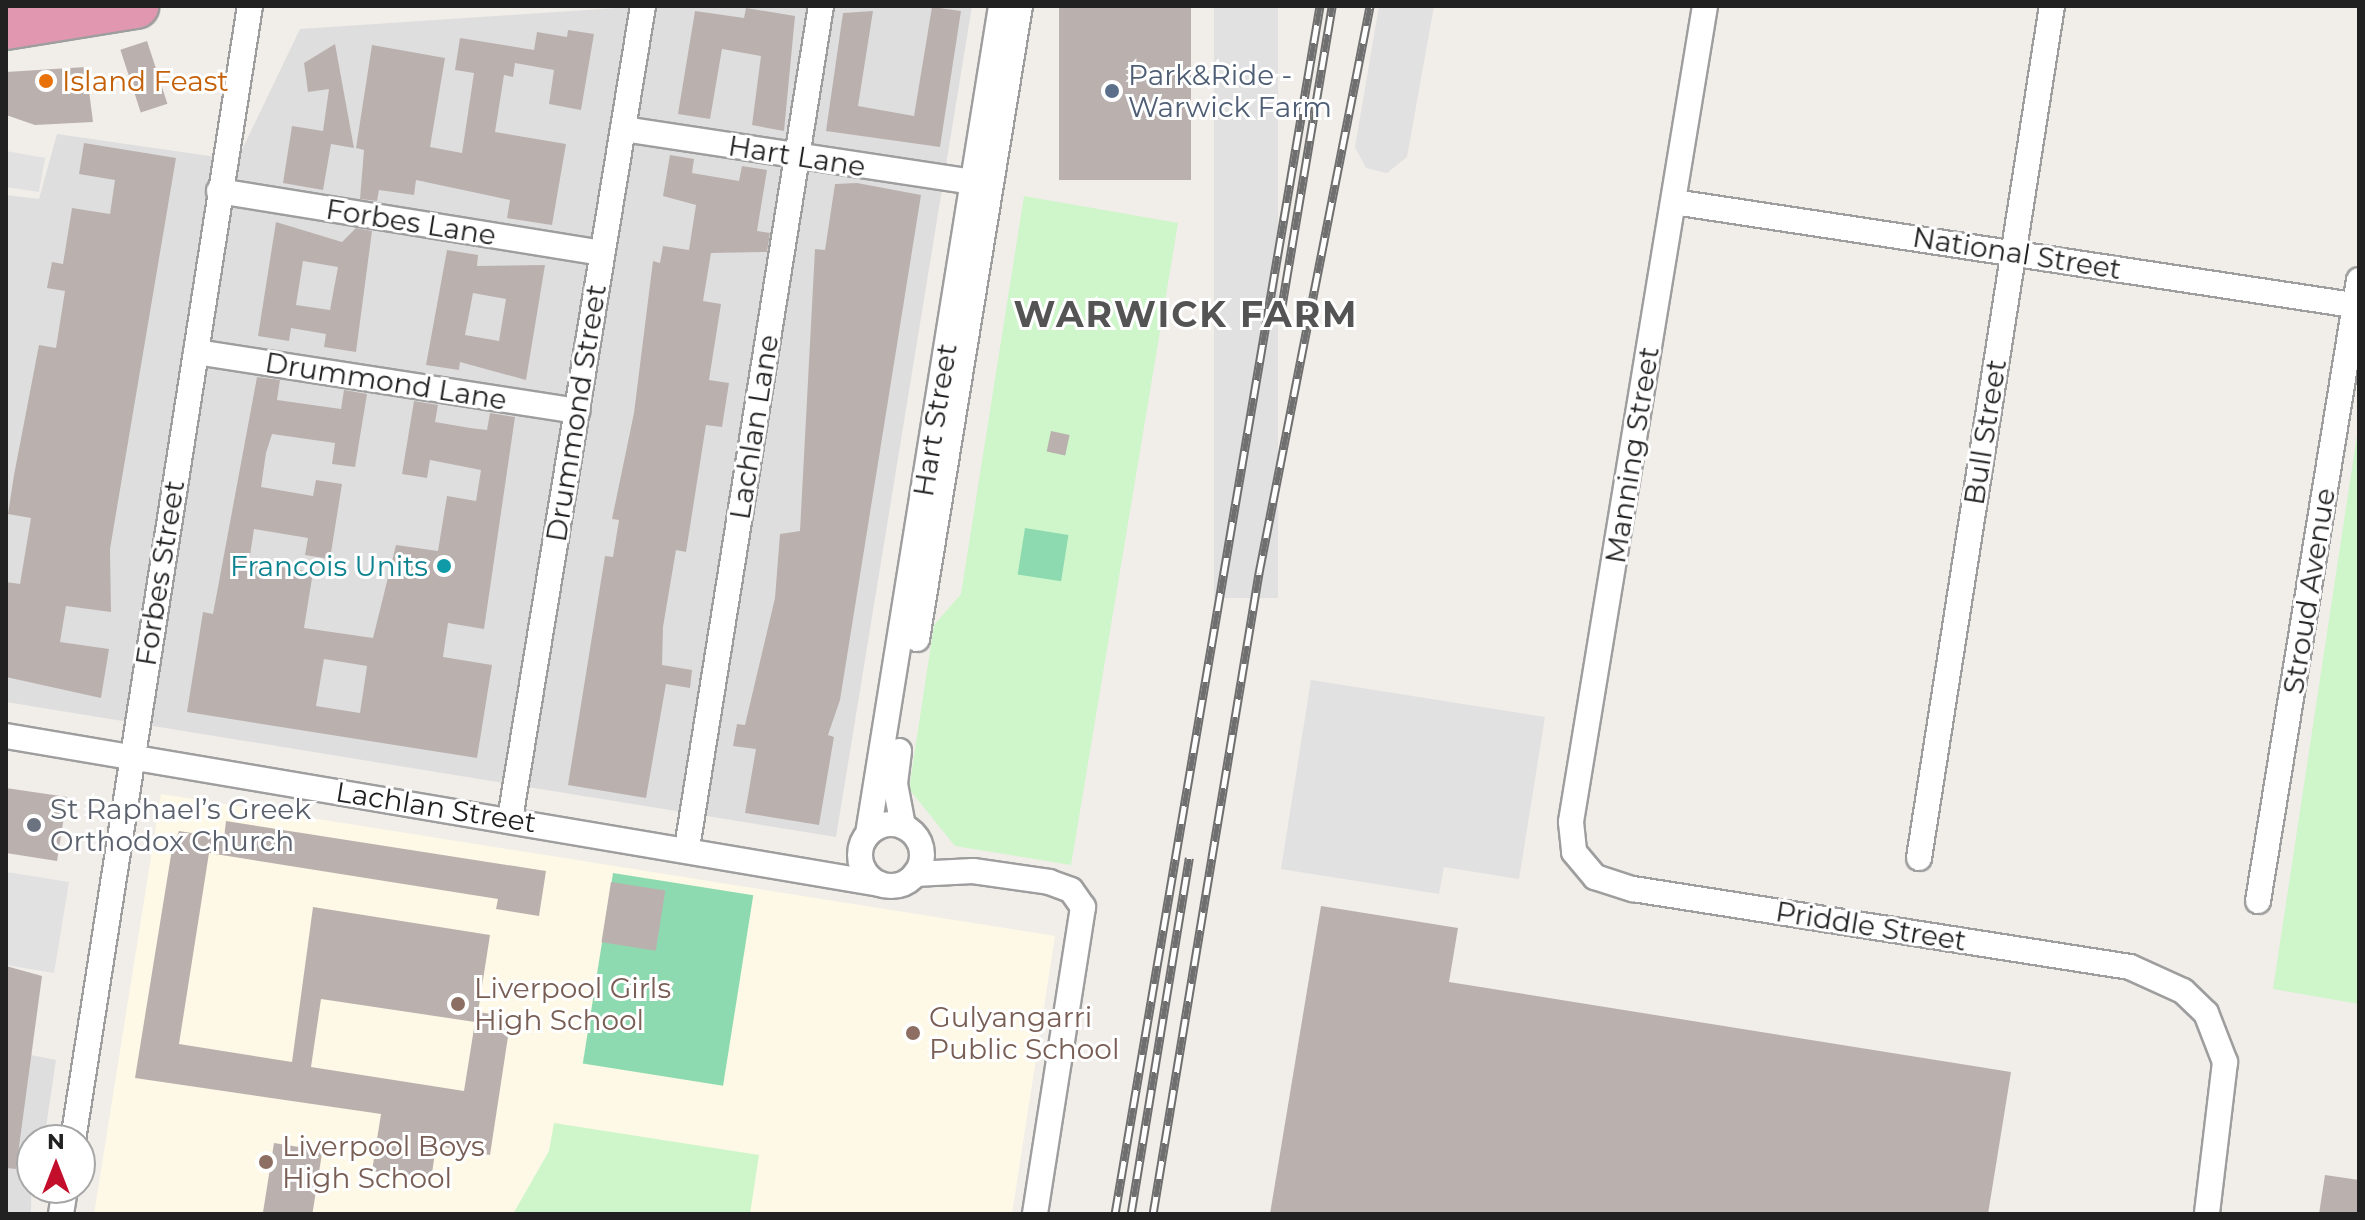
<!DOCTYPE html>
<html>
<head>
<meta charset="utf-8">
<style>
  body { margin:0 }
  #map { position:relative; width:2365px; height:1220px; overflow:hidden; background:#f1ede9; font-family:Montserrat,sans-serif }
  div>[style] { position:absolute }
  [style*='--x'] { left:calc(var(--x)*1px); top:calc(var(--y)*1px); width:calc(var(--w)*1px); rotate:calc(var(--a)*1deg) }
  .residential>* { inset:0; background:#dfdedf }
  .education>* { inset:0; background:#fdf9e6 }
  .park>* { inset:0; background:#cef6ca }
  .pitch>* { inset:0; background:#8ddab0; transform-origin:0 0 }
  .parking>* { inset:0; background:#e1e1e1; transform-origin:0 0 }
  .building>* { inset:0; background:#bab1ae; transform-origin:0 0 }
  .roads { filter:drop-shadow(2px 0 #9e9e9e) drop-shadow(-2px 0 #9e9e9e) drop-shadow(0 2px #9e9e9e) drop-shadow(0 -2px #9e9e9e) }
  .street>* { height:24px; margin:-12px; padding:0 12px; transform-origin:12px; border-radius:12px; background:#fff }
  .street>.ring { margin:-12px; padding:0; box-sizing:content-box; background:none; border:24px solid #fff; border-radius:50% }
  .highway>* { height:44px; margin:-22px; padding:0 22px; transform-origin:22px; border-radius:22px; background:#e297b1 }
  .rail>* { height:9px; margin-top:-4.5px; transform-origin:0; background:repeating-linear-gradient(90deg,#fff 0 18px,#6f6f6f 0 36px); box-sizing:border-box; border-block:2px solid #6f6f6f }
  .dots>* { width:22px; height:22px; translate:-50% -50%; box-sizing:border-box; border:4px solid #fff; border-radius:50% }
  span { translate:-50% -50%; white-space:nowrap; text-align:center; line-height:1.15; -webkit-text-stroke:6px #fff; paint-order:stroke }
  .service-label { font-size:28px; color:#4e5e75 }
  .left { translate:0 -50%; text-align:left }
  .food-label { font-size:28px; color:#c56008 }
  .street-label { font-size:28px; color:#212121 }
  .culture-label { font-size:28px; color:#0d838f }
  .right { translate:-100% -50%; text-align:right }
  .worship-label { font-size:28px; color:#5b616d }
  .education-label { font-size:28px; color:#785e54 }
  .district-label { font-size:36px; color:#545454; font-weight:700; letter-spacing:2px }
  .frame { position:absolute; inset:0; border:8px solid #212121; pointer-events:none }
  .north { position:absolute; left:16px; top:1124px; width:80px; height:80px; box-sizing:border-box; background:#fff; border:2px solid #a6a6a6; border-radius:50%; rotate:0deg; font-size:22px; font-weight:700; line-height:32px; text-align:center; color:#212121 }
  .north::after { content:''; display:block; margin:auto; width:28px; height:36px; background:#c40f2c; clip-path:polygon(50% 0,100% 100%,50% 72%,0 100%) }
</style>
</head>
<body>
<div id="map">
  <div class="residential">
    <i style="clip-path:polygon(646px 6px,972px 6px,836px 837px,6px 702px,6px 195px,39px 199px,57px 134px,237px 160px,300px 29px)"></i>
    <i style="clip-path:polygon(6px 1050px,56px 1060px,44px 1140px,32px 1140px,31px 1214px,6px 1214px)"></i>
  </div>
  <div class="education">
    <i style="clip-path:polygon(161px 794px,1055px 936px,1012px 1214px,94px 1214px)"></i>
  </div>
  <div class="park">
    <i style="clip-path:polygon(1024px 196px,1178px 223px,1071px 865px,955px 846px,909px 789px,934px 625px,961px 594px)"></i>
    <i style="clip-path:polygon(2359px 422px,2359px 1004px,2273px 989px)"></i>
    <i style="clip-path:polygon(554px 1123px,759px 1155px,750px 1214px,513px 1214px,549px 1151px)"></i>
  </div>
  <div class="pitch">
    <i style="left:1025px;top:528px;width:44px;height:47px;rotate:9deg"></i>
    <i style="left:613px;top:873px;width:142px;height:193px;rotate:9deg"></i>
  </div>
  <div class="parking">
    <i style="left:1214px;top:6px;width:64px;height:592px"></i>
    <i style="clip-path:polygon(1379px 6px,1434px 6px,1407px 157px,1387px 173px,1366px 168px,1355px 147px)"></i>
    <i style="clip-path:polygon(6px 151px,45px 158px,39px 192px,6px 187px)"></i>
    <i style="clip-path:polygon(1311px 680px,1545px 717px,1519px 879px,1444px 867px,1439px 894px,1281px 869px)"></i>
    <i style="clip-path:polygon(6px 872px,69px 882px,54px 973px,6px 965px)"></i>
  </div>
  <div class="building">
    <i style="left:1059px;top:6px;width:132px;height:174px"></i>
    <i style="clip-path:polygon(932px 7px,961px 11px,940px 147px,826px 131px,843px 13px,873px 11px,858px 106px,914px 116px)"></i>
    <i style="clip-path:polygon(746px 8px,795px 16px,784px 131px,752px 125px,761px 56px,722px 49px,710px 119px,678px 114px,695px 11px,744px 18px)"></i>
    <i style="clip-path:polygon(568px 30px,594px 34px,581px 110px,549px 104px,554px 70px,515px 63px,513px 77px,504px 75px,495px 132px,566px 144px,552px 225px,507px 218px,510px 200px,416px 180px,414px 195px,379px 190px,377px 201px,360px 199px,364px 150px,356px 148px,372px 45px,445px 58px,430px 147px,462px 153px,474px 73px,455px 70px,460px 38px,534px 50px,537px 32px,567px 37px)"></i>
    <i style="left:147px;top:41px;width:66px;height:28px;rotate:72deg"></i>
    <i style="clip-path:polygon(335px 44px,354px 148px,331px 144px,323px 190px,283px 183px,292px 126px,323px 131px,329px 89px,308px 92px,304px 63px)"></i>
    <i style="clip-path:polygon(86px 67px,93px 122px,35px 125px,6px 115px,6px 72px)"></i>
    <i style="clip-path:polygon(84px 143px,176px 158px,110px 549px,111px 612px,66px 606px,60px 642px,109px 649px,101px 698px,6px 677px,6px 582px,20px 584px,31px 518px,8px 514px,14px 475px,39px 345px,56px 348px,65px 291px,47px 288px,52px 262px,63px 264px,72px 208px,110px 214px,115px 180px,79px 174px)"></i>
    <i style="clip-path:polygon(670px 155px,694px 159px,692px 173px,739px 181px,742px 166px,767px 170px,757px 231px,770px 233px,767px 252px,711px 253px,703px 301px,721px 304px,709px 380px,729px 383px,722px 427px,706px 425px,686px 552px,676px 550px,663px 627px,662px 665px,692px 670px,690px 688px,666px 684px,646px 798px,568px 785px,605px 556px,613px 557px,619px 520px,612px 519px,634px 413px,653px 261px,660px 263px,663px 246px,689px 250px,696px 205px,663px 196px)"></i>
    <i style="clip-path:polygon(857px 183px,921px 195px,840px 700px,828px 735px,834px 737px,819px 825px,745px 813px,756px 749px,733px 746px,737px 724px,745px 725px,775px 598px,780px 534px,800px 531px,815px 249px,825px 250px,835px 184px)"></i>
    <i style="clip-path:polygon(evenodd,276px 222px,342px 242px,356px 228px,372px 231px,356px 352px,324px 347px,326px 334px,291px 328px,289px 341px,258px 336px,276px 222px,303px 261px,338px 267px,330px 310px,296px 305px,303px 261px)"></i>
    <i style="clip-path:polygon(evenodd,447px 250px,478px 255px,477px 266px,545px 265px,526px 380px,460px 362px,459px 370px,426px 365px,447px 250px,473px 293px,506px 299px,499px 341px,465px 335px,473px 293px)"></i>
    <i style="clip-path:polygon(evenodd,257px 377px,280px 380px,277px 400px,341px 409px,344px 390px,367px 394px,355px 467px,332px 464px,335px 443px,272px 434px,266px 453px,261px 487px,313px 496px,316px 480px,342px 484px,330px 559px,305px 555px,308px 538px,254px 529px,249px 562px,313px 572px,304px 628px,373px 638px,396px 545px,438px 551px,447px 496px,476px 501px,481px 470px,430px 460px,427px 478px,402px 474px,414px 401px,438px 405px,435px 422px,470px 428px,487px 430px,490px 413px,515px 417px,484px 629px,448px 623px,443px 657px,492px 665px,477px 758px,187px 712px,203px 612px,213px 614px,257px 377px,324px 659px,367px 666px,360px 713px,316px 706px,324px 659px)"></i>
    <i style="left:1051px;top:431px;width:19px;height:21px;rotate:12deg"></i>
    <i style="clip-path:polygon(6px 788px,67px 797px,57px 861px,6px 853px)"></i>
    <i style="clip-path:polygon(evenodd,226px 821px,546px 871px,539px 916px,496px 909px,498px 899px,209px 853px,179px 1044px,292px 1062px,313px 907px,490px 935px,478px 1012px,511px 1017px,490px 1155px,436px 1146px,431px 1180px,372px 1171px,381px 1114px,135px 1078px,172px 849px,179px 831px,224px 838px,226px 821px,321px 999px,475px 1022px,464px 1091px,311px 1067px,321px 999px)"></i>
    <i style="left:611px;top:882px;width:55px;height:61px;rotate:9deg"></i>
    <i style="clip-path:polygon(1321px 906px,1458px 928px,1449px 982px,2011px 1072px,1988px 1214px,1270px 1214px)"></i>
    <i style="clip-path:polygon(6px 966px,42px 976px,16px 1169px,6px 1168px)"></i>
    <i style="left:274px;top:1143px;width:49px;height:72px;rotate:9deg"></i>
    <i style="clip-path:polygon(2325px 1175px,2359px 1180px,2359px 1214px,2319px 1214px)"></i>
  </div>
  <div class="roads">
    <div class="street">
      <i style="--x:1705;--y:6;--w:827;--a:99.33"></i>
      <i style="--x:1571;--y:822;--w:30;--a:84"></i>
      <i style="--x:1574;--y:852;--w:33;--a:50"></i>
      <i style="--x:1595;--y:877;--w:40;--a:18"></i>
      <i style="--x:1633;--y:889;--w:503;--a:8.92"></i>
      <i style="--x:2130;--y:967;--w:58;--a:24.4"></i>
      <i style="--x:2183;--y:991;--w:32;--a:44"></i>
      <i style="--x:2206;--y:1013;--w:53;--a:68.8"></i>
      <i style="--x:2225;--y:1062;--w:153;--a:96.8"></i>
      <i style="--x:623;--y:129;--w:353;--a:8.6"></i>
      <i style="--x:219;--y:191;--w:388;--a:9.2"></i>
      <i style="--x:1674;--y:202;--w:693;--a:8.63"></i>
      <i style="--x:196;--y:352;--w:386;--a:8.8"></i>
      <i style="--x:917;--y:639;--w:641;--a:-80.76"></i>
      <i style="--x:6;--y:736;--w:886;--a:9.61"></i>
      <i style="--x:899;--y:751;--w:33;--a:97"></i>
      <i style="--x:895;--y:784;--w:43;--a:79.2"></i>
      <i style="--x:510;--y:819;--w:824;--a:-80.71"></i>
      <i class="ring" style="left:860px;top:824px;width:38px;height:38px"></i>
      <i style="--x:868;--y:834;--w:839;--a:-80.87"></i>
      <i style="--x:687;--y:848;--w:853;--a:-80.96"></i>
      <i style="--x:1919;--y:858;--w:862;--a:-81.13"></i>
      <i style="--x:915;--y:874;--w:58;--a:-3"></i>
      <i style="--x:973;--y:871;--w:77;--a:8.2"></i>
      <i style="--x:1049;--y:882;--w:23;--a:20"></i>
      <i style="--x:1071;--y:890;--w:21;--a:55"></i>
      <i style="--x:1083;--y:907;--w:311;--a:98.9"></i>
      <i style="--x:2258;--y:901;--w:629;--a:-80.76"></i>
      <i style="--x:73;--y:1140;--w:1148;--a:-81.13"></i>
      <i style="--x:61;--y:1214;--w:26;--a:-81"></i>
    </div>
    <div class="highway">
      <i style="--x:6;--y:27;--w:132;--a:-9.2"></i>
    </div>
  </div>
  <div class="rail">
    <i style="--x:1280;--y:318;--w:316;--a:-80.5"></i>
    <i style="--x:1115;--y:1214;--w:1225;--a:-80.37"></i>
    <i style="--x:1131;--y:1214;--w:361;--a:-80.7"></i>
    <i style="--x:1153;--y:1214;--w:650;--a:-80.61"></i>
    <i style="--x:1259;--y:573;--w:578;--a:-78.92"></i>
  </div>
  <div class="dots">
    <i style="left:46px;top:81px;background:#e8710a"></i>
    <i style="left:1112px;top:91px;background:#5c6f8a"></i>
    <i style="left:444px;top:566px;background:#0f9aa8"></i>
    <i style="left:34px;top:825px;background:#6b7280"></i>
    <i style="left:458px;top:1004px;background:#8d6e63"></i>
    <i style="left:913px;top:1033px;background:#8d6e63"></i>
    <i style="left:266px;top:1162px;background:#8d6e63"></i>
  </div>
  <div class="service-label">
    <span class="left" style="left:1128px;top:91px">Park&amp;Ride -<br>Warwick Farm</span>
  </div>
  <div class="food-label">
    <span class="left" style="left:62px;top:81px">Island Feast</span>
  </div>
  <div class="street-label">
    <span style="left:797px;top:156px;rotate:9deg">Hart Lane</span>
    <span style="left:411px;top:222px;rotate:9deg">Forbes Lane</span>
    <span style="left:2017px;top:253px;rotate:9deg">National Street</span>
    <span style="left:386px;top:381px;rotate:9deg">Drummond Lane</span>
    <span style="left:576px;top:413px;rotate:-81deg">Drummond Street</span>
    <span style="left:935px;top:420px;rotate:-81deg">Hart Street</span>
    <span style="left:754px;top:427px;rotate:-81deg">Lachlan Lane</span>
    <span style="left:1985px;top:432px;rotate:-81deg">Bull Street</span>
    <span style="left:1632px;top:455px;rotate:-81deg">Manning Street</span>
    <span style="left:160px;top:573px;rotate:-81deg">Forbes Street</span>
    <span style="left:2309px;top:591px;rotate:-81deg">Stroud Avenue</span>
    <span style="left:436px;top:807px;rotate:9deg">Lachlan Street</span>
    <span style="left:1871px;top:926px;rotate:9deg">Priddle Street</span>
  </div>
  <div class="culture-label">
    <span class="right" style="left:428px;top:566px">Francois Units</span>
  </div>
  <div class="worship-label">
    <span class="left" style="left:50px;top:825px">St Raphael’s Greek<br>Orthodox Church</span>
  </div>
  <div class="education-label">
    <span class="left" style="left:474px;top:1004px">Liverpool Girls<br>High School</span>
    <span class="left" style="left:929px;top:1033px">Gulyangarri<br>Public School</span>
    <span class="left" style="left:282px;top:1162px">Liverpool Boys<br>High School</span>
  </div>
  <div class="district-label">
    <span style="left:1186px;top:315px">WARWICK FARM</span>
  </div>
  <div class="frame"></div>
  <div class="north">N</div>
</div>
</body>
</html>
